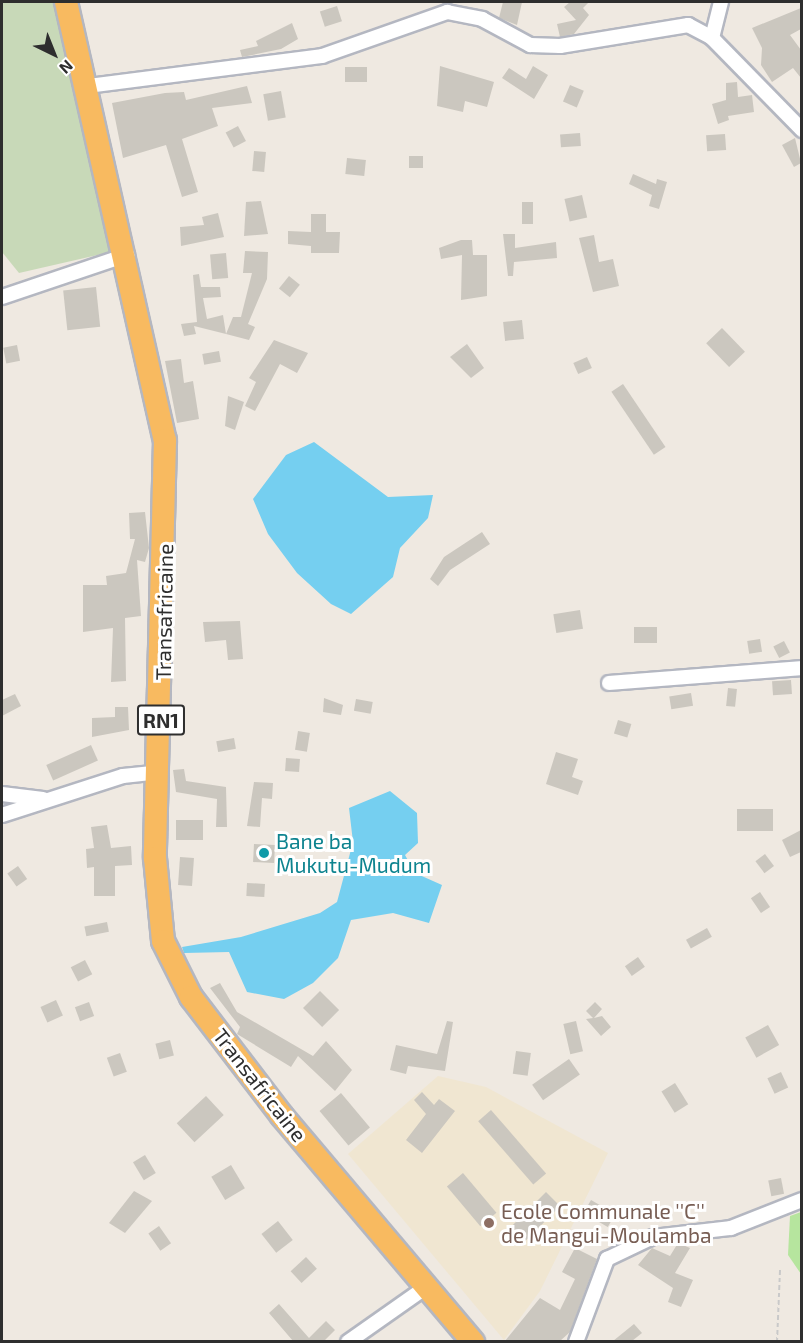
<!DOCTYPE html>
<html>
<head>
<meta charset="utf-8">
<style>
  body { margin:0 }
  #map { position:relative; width:803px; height:1343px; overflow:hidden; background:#efe9e1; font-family:"Exo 2",sans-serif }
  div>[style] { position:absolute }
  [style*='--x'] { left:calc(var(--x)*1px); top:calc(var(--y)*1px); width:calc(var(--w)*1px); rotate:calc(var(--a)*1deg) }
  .education>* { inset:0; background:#f0e6d1 }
  .green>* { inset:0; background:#b6e59e }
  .cemetery>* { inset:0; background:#c8d9b8 }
  .water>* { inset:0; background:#75cff0 }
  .building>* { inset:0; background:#cbc7bf; transform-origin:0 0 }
  .path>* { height:2px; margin-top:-1px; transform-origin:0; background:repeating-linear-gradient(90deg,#c9c9c9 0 4.5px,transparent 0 7.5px) }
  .roads { filter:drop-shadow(2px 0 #b4b7c1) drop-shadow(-2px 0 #b4b7c1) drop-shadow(0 2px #b4b7c1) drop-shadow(0 -2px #b4b7c1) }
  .minor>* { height:14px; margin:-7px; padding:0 7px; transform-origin:7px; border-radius:7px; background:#fff }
  .trunk>* { height:22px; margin:-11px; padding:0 11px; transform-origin:11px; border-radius:11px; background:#f8ba60 }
  .dots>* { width:16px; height:16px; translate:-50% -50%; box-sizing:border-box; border:3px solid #fff; border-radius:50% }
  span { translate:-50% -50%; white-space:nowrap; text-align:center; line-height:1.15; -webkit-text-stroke:6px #fff; paint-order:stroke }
  .shield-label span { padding:2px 4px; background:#fff; border:2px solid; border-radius:4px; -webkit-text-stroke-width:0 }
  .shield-label { font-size:20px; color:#2e2e2e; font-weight:700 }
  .street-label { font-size:21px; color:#2e2e2e }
  .culture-label { font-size:21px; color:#0d838f }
  .left { translate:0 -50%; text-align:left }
  .education-label { font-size:21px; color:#785e54 }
  .frame { position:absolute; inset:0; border:3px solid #2e2e2e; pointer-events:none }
  .north { position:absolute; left:24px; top:24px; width:60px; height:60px; -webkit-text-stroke:4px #fff; paint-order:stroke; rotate:137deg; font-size:16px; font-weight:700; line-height:24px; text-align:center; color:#2e2e2e }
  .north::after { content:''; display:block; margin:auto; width:21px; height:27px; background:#2e2e2e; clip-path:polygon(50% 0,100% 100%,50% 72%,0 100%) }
</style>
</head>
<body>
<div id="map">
  <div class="education">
    <i style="clip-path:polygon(438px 1076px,486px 1087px,608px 1153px,540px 1291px,504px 1340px,348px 1154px)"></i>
  </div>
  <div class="green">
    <i style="clip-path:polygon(801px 1212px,802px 1212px,801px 1274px,788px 1255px,790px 1216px)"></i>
  </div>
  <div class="cemetery">
    <i style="clip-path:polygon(2px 2px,53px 2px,115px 251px,19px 273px,2px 252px)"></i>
  </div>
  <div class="water">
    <i style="clip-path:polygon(314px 442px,388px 497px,433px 495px,428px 518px,400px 548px,393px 577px,351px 614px,331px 604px,297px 573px,268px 534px,253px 499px,286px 455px)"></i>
    <i style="clip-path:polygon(390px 791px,417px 813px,418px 843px,405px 855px,415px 873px,442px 885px,429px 923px,393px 913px,351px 920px,338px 958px,313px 983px,284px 999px,247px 992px,229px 952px,184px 953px,182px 947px,241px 937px,320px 913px,337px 902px,353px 842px,349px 808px)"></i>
  </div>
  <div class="building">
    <i style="clip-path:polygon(503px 2px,522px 2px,517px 25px,499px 18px)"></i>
    <i style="clip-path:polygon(570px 2px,589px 2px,583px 8px,589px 15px,574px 34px,560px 37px,557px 24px,576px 20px,564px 7px)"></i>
    <i style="left:337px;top:6px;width:16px;height:18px;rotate:72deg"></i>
    <i style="clip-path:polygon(801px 8px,801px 29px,790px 35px,801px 50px,801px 78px,793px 68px,772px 82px,761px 65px,762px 48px,752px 28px)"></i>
    <i style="clip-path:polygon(292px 23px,298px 39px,281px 49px,242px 57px,240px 50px,258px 46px,256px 41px)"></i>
    <i style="clip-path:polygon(440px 66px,494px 82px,487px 107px,465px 101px,463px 112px,437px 106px)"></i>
    <i style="clip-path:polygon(533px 66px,548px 75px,534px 99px,502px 78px,509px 68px,526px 79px)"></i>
    <i style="left:345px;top:67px;width:22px;height:15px"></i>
    <i style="clip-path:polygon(737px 82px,738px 97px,752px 95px,754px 112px,728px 116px,729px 120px,718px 124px,712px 104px,726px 100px,726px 83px)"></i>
    <i style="left:570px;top:85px;width:15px;height:18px;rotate:23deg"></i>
    <i style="clip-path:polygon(247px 86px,252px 103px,212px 108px,218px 126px,182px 139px,198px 192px,182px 197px,166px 145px,123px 158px,112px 103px,165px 93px,184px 92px,186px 100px)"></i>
    <i style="left:281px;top:91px;width:27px;height:18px;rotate:80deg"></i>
    <i style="left:238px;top:126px;width:17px;height:14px;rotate:62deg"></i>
    <i style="left:580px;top:133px;width:13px;height:20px;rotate:86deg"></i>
    <i style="left:725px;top:134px;width:16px;height:19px;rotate:86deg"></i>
    <i style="clip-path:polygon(795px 138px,801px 163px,794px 167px,782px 145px)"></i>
    <i style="left:254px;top:151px;width:12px;height:20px;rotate:5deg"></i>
    <i style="left:423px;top:156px;width:12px;height:14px;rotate:90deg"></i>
    <i style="left:347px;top:158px;width:19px;height:16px;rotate:6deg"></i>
    <i style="clip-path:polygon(633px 174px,656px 184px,657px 179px,667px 182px,659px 209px,649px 206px,652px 195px,629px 184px)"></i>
    <i style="left:582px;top:195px;width:23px;height:18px;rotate:77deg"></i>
    <i style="clip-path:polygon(261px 201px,268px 234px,244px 236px,246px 202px)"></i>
    <i style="left:522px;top:202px;width:11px;height:22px"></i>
    <i style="clip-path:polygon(218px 213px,224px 237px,181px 246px,180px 227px,204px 225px,202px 217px)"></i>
    <i style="clip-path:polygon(311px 214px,326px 214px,326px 232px,340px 232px,339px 253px,311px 253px,311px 246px,288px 244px,288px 231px,311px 232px)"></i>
    <i style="clip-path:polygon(503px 234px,515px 234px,515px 248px,556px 242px,557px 258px,514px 262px,513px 276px,508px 276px)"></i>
    <i style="clip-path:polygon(594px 235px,599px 262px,613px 259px,619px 286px,593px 292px,579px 238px)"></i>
    <i style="clip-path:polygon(461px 240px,472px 240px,473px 255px,487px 255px,487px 296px,461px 300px,462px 255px,441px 259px,439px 248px)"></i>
    <i style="clip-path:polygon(245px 251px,268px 252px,267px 279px,248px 324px,255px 327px,249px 340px,226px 334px,233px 317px,241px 317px,252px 273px,243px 273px)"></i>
    <i style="left:226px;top:253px;width:25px;height:16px;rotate:85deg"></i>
    <i style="clip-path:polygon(199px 274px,201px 287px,220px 287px,221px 297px,203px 298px,207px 319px,223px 315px,226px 334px,194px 326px,196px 334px,184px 336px,181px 324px,197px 322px,193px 275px)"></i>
    <i style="left:289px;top:276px;width:14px;height:16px;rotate:39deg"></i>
    <i style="left:96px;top:287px;width:40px;height:33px;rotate:84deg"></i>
    <i style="left:522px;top:320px;width:19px;height:19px;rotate:84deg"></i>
    <i style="left:722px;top:328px;width:33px;height:22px;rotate:46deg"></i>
    <i style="clip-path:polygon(274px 340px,308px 353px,297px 373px,280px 364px,255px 411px,245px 406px,256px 382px,249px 378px)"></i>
    <i style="clip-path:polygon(467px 344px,484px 368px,471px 378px,450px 357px)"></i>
    <i style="left:17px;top:345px;width:16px;height:14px;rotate:79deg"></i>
    <i style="left:219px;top:351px;width:11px;height:17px;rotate:80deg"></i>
    <i style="left:587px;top:357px;width:12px;height:15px;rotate:66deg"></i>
    <i style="clip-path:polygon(181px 359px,184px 383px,193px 381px,199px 419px,177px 423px,165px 361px)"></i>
    <i style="left:623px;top:384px;width:76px;height:14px;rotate:56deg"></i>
    <i style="clip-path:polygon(228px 396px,244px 402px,235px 430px,225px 426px)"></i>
    <i style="clip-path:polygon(145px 512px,149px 548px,145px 562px,137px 560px,141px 616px,125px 618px,126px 681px,111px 682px,113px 628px,83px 632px,83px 585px,107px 585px,106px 576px,126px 573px,135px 539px,130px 539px,129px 513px)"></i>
    <i style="clip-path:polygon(482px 532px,490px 544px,450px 570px,438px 586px,430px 579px,444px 557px)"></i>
    <i style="left:580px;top:610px;width:19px;height:27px;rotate:81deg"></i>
    <i style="clip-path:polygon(240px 621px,243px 659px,228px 660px,226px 640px,205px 642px,203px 622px)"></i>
    <i style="left:657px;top:627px;width:16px;height:23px;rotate:90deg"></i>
    <i style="left:760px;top:639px;width:13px;height:13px;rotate:81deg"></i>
    <i style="left:784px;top:641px;width:13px;height:12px;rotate:63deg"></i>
    <i style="left:791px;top:680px;width:14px;height:19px;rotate:86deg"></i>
    <i style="left:728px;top:688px;width:9px;height:18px;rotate:6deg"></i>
    <i style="left:691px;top:693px;width:13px;height:22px;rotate:81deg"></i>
    <i style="clip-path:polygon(15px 694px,21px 706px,2px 716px,2px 700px)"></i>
    <i style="clip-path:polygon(324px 698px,343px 705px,341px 715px,323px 712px)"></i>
    <i style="left:356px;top:699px;width:17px;height:12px;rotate:10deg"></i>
    <i style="clip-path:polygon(115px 707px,128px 707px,129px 730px,92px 737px,92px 718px,115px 717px)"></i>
    <i style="left:618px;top:720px;width:14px;height:14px;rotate:17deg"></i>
    <i style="left:298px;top:731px;width:12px;height:19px;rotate:9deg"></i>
    <i style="left:234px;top:738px;width:11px;height:18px;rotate:80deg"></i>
    <i style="left:91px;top:745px;width:17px;height:49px;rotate:66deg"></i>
    <i style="clip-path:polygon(556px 752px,578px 759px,572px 777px,583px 781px,578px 795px,546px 784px)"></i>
    <i style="left:286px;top:758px;width:14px;height:13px;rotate:4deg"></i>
    <i style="clip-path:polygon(184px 769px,186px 781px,226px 787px,227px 827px,216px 827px,217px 799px,176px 792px,173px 770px)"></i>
    <i style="clip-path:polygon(254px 782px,273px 783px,272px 799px,262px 798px,260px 827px,247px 826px)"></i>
    <i style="left:737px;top:809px;width:36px;height:22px"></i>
    <i style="left:203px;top:820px;width:20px;height:27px;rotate:90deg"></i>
    <i style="clip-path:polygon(107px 825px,111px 848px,131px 846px,132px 865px,115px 866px,115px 896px,94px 896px,94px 867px,87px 868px,86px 849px,94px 848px,91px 827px)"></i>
    <i style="clip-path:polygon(801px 830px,801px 852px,790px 857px,782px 840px)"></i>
    <i style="left:254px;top:844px;width:21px;height:18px;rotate:3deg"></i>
    <i style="left:765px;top:854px;width:15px;height:12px;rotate:53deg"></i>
    <i style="left:180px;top:857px;width:14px;height:28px;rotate:4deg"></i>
    <i style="left:18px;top:866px;width:16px;height:13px;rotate:55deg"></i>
    <i style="left:247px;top:883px;width:18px;height:13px;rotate:3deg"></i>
    <i style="left:760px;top:892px;width:18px;height:11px;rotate:56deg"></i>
    <i style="left:107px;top:922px;width:10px;height:23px;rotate:79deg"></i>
    <i style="left:707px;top:928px;width:10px;height:24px;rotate:61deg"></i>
    <i style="left:638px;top:957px;width:12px;height:16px;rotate:55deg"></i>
    <i style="left:85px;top:960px;width:16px;height:16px;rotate:63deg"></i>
    <i style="clip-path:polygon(220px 983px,237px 1012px,313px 1056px,326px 1041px,352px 1070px,335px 1091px,298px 1056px,291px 1067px,237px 1034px,240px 1027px,210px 988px)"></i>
    <i style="left:320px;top:991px;width:27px;height:24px;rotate:45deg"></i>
    <i style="left:56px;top:1000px;width:17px;height:17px;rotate:66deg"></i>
    <i style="left:89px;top:1002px;width:15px;height:15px;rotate:70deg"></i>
    <i style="clip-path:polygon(595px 1002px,602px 1009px,594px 1018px,602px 1016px,611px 1027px,601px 1036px,586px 1019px,593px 1018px,586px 1011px)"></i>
    <i style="clip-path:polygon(447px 1021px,453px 1022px,445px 1071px,408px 1066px,406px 1074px,390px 1070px,396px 1045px,437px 1054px)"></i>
    <i style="left:576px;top:1021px;width:31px;height:13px;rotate:77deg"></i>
    <i style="left:768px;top:1025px;width:23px;height:26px;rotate:61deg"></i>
    <i style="left:170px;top:1040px;width:16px;height:15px;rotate:76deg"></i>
    <i style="left:516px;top:1051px;width:15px;height:23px;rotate:8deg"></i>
    <i style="left:120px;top:1053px;width:20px;height:14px;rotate:70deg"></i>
    <i style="left:569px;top:1059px;width:19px;height:45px;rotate:55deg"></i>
    <i style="left:781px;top:1072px;width:17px;height:15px;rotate:65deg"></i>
    <i style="left:675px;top:1083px;width:25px;height:16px;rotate:58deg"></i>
    <i style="clip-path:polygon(422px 1092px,434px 1105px,439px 1099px,455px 1111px,422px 1153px,406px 1140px,426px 1114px,414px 1100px)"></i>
    <i style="left:341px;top:1093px;width:45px;height:28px;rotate:50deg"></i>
    <i style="left:206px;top:1096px;width:26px;height:40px;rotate:47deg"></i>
    <i style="left:491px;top:1110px;width:84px;height:17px;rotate:49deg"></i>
    <i style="left:145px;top:1155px;width:21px;height:14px;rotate:59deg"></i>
    <i style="left:231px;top:1165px;width:27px;height:23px;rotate:59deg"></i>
    <i style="left:463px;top:1173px;width:52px;height:21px;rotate:50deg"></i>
    <i style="left:781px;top:1178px;width:16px;height:13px;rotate:79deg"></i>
    <i style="clip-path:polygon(134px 1191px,152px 1201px,125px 1233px,109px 1223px)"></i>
    <i style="left:546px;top:1192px;width:20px;height:50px;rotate:45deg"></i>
    <i style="left:591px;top:1200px;width:28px;height:15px;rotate:30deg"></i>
    <i style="left:278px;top:1221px;width:24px;height:21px;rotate:52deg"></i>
    <i style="left:159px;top:1226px;width:21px;height:13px;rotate:55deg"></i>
    <i style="clip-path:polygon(678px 1243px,690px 1248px,675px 1273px,693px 1280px,681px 1307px,668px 1302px,673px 1288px,638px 1265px,652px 1248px,670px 1256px)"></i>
    <i style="clip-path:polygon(575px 1248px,597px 1259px,570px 1332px,560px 1341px,505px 1341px,540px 1298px,560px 1310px,575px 1279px,562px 1272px)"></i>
    <i style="left:306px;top:1257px;width:16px;height:21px;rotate:47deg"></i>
    <i style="clip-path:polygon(279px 1304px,309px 1338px,326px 1321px,335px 1330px,324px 1341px,293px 1341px,269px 1313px)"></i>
    <i style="clip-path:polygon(634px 1324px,642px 1333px,632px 1341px,613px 1341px)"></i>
  </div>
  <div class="path">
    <i style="--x:777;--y:1342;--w:72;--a:-87.6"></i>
  </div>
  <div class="roads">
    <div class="minor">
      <i style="--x:712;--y:38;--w:37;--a:-76"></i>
      <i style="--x:88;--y:86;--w:236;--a:-7.3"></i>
      <i style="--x:322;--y:56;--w:133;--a:-19.4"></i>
      <i style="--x:447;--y:12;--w:36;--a:11"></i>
      <i style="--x:482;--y:19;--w:55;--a:28.4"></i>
      <i style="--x:530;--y:45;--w:30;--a:2"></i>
      <i style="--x:560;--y:46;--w:130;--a:-9.3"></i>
      <i style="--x:688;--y:25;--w:27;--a:28"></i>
      <i style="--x:712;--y:38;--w:129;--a:45.6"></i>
      <i style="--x:2;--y:297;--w:132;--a:-18.6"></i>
      <i style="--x:609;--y:683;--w:194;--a:-4.4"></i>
      <i style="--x:2;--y:794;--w:41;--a:7"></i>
      <i style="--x:2;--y:815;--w:127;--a:-17.9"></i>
      <i style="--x:123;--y:776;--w:37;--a:-6"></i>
      <i style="--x:348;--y:1342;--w:99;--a:-35.1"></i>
      <i style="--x:576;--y:1342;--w:89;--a:-69.5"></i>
      <i style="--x:607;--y:1259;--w:51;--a:-25.6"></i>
      <i style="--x:653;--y:1237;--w:79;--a:-6.6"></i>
      <i style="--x:731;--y:1228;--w:76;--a:-21.5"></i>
    </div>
    <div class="trunk">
      <i style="--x:66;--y:2;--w:449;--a:77.3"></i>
      <i style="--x:165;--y:440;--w:418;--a:91.4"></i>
      <i style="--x:155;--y:858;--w:83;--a:84.5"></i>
      <i style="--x:163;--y:941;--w:63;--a:63.4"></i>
      <i style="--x:191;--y:997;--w:150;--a:52.6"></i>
      <i style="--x:282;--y:1116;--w:296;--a:49.8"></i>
    </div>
  </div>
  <div class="dots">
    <i style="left:264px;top:853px;background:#0f9aa8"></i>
    <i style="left:489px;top:1223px;background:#8d6e63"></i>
  </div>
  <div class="shield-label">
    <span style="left:161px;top:720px">RN1</span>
  </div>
  <div class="street-label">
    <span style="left:164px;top:612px;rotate:-89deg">Transafricaine</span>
    <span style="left:260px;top:1085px;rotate:52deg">Transafricaine</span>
  </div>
  <div class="culture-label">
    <span class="left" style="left:276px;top:853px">Bane ba<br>Mukutu-Mudum</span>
  </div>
  <div class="education-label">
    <span class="left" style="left:501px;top:1223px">Ecole Communale ''C''<br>de Mangui-Moulamba</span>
  </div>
  <div class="frame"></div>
  <div class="north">N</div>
</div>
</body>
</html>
